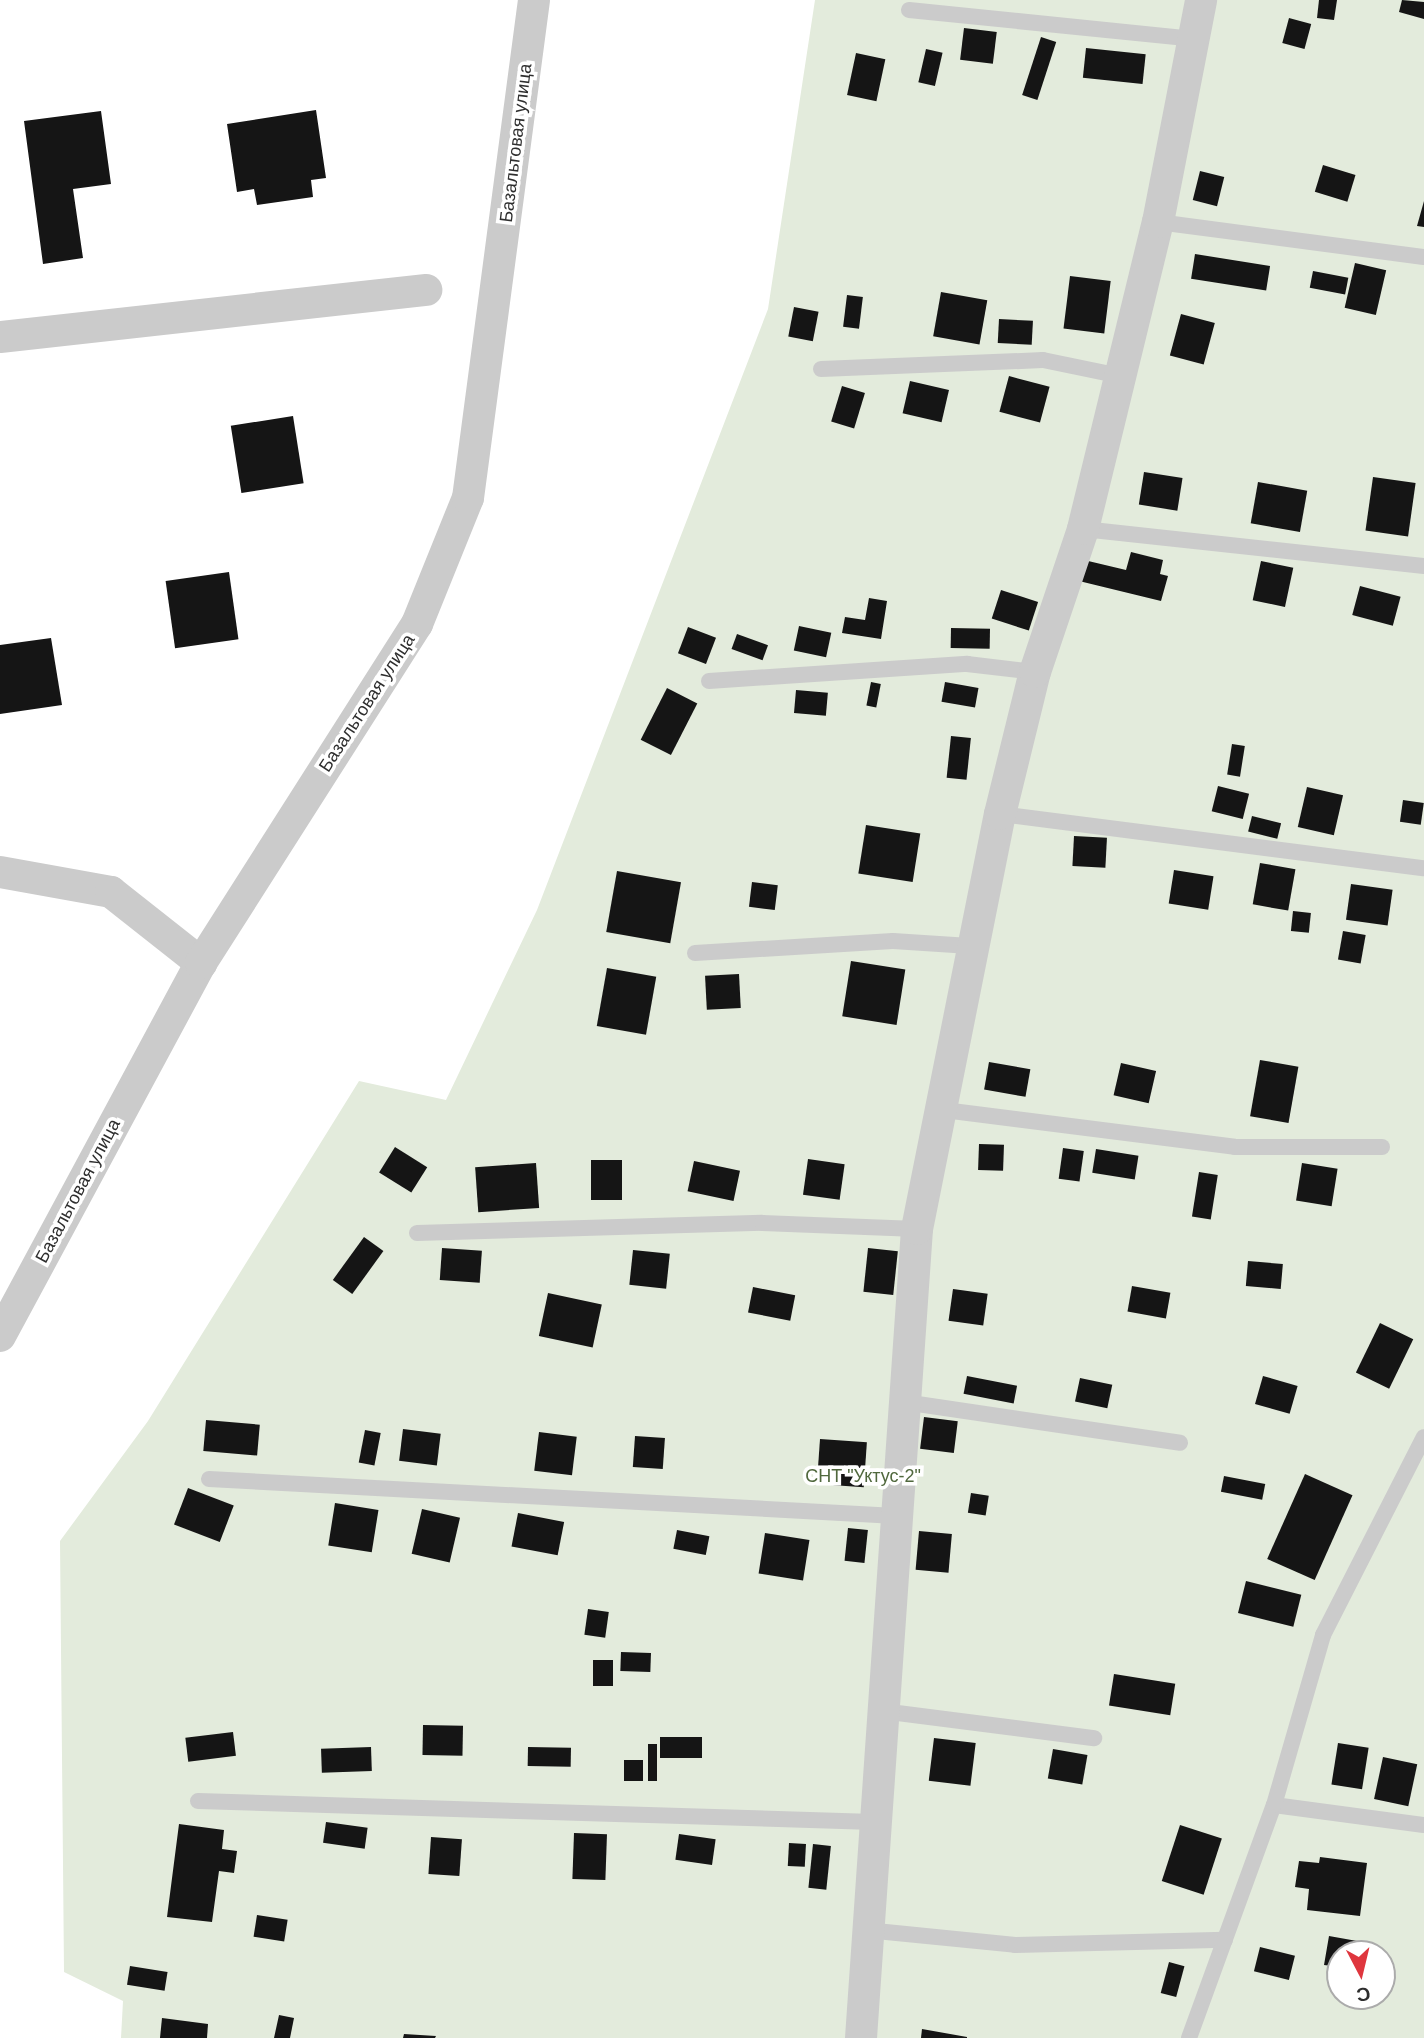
<!DOCTYPE html>
<html>
<head>
<meta charset="utf-8">
<style>
  body { margin:0 }
  #map { position:relative; width:1424px; height:2038px; overflow:hidden; background:#fff; font-family:Helvetica,sans-serif }
  div>[style] { position:absolute }
  [style*='--x'] { left:calc(var(--x)*1px); top:calc(var(--y)*1px); width:calc(var(--w)*1px); rotate:calc(var(--a)*1deg) }
  .green>* { inset:0; background:#e3ebdc }
  .building>* { inset:0; background:#151515; transform-origin:0 0 }
  .service>* { height:16px; margin:-8px; padding:0 8px; transform-origin:8px; border-radius:8px; background:#cbcbcb }
  .minor>* { height:32px; margin:-16px; padding:0 16px; transform-origin:16px; border-radius:16px; background:#cbcbcb }
  span { translate:-50% -50%; white-space:nowrap; text-align:center; line-height:1.15; -webkit-text-stroke:7px #fff; paint-order:stroke }
  .street-label { font-size:18px; color:#2e2e2e }
  .park-label { font-size:18px; color:#50683d }
  .north { position:absolute; left:1326px; top:1940px; width:70px; height:70px; box-sizing:border-box; background:#fff; border:2px solid #ababab; border-radius:50%; rotate:173deg; font-size:19px; font-weight:700; line-height:28px; text-align:center; color:#2e2e2e }
  .north::after { content:''; display:block; margin:auto; width:24px; height:32px; background:#df363e; clip-path:polygon(50% 0,100% 100%,50% 72%,0 100%) }
</style>
</head>
<body>
<div id="map">
  <div class="green">
    <i style="clip-path:polygon(evenodd,815px 0,1424px 0,1424px 2038px,121px 2038px,123px 2001px,64px 1972px,60px 1541px,148px 1421px,359px 1081px,446px 1100px,537px 910px,768px 309px,815px 0,1340px 1954px,1382px 1954px,1382px 1996px,1340px 1996px,1340px 1954px)"></i>
  </div>
  <div class="building">
    <i style="clip-path:polygon(1319px 0,1337px 0,1334px 20px,1317px 18px)"></i>
    <i style="clip-path:polygon(1402px 0,1424px 2px,1424px 19px,1399px 12px)"></i>
    <i style="left:1289px;top:18px;width:23px;height:26px;rotate:15deg"></i>
    <i style="left:964px;top:28px;width:33px;height:32px;rotate:7deg"></i>
    <i style="left:1041px;top:37px;width:16px;height:61px;rotate:18deg"></i>
    <i style="left:1086px;top:48px;width:60px;height:30px;rotate:6deg"></i>
    <i style="left:926px;top:49px;width:17px;height:34px;rotate:13deg"></i>
    <i style="left:856px;top:53px;width:30px;height:43px;rotate:12deg"></i>
    <i style="clip-path:polygon(316px 110px,326px 178px,311px 180px,313px 197px,257px 205px,254px 189px,237px 192px,227px 124px)"></i>
    <i style="clip-path:polygon(101px 111px,111px 184px,73px 189px,83px 258px,43px 264px,24px 121px)"></i>
    <i style="left:1323px;top:165px;width:34px;height:28px;rotate:17deg"></i>
    <i style="left:1200px;top:171px;width:25px;height:30px;rotate:14deg"></i>
    <i style="clip-path:polygon(1424px 201px,1424px 227px,1417px 226px)"></i>
    <i style="left:1195px;top:254px;width:76px;height:25px;rotate:9deg"></i>
    <i style="left:1355px;top:263px;width:32px;height:46px;rotate:13deg"></i>
    <i style="left:1313px;top:271px;width:36px;height:17px;rotate:11deg"></i>
    <i style="left:1070px;top:276px;width:41px;height:53px;rotate:7deg"></i>
    <i style="left:941px;top:292px;width:47px;height:45px;rotate:10deg"></i>
    <i style="left:847px;top:295px;width:16px;height:32px;rotate:7deg"></i>
    <i style="left:794px;top:307px;width:25px;height:30px;rotate:11deg"></i>
    <i style="left:1181px;top:314px;width:35px;height:43px;rotate:15deg"></i>
    <i style="left:999px;top:319px;width:34px;height:24px;rotate:3deg"></i>
    <i style="left:1009px;top:376px;width:42px;height:37px;rotate:15deg"></i>
    <i style="left:910px;top:381px;width:40px;height:33px;rotate:13deg"></i>
    <i style="left:842px;top:386px;width:24px;height:37px;rotate:17deg"></i>
    <i style="left:293px;top:416px;width:68px;height:63px;rotate:81deg"></i>
    <i style="left:1144px;top:472px;width:39px;height:33px;rotate:9deg"></i>
    <i style="left:1373px;top:477px;width:43px;height:54px;rotate:8deg"></i>
    <i style="left:1258px;top:482px;width:50px;height:42px;rotate:10deg"></i>
    <i style="clip-path:polygon(1131px 552px,1163px 560px,1160px 574px,1168px 576px,1161px 601px,1079px 581px,1084px 560px,1126px 570px)"></i>
    <i style="left:1261px;top:561px;width:33px;height:40px;rotate:12deg"></i>
    <i style="left:229px;top:572px;width:68px;height:64px;rotate:82deg"></i>
    <i style="left:1360px;top:586px;width:42px;height:30px;rotate:15deg"></i>
    <i style="left:1001px;top:590px;width:39px;height:30px;rotate:18deg"></i>
    <i style="clip-path:polygon(869px 598px,887px 601px,881px 639px,842px 633px,845px 617px,865px 620px)"></i>
    <i style="left:799px;top:626px;width:33px;height:25px;rotate:12deg"></i>
    <i style="left:688px;top:627px;width:30px;height:28px;rotate:21deg"></i>
    <i style="left:951px;top:628px;width:39px;height:20px;rotate:1deg"></i>
    <i style="left:737px;top:634px;width:33px;height:16px;rotate:20deg"></i>
    <i style="clip-path:polygon(51px 638px,62px 705px,0 714px,0 645px)"></i>
    <i style="left:871px;top:682px;width:10px;height:24px;rotate:11deg"></i>
    <i style="left:945px;top:682px;width:34px;height:20px;rotate:10deg"></i>
    <i style="left:667px;top:688px;width:34px;height:58px;rotate:27deg"></i>
    <i style="left:796px;top:690px;width:32px;height:23px;rotate:5deg"></i>
    <i style="left:951px;top:736px;width:20px;height:42px;rotate:6deg"></i>
    <i style="left:1232px;top:744px;width:13px;height:31px;rotate:9deg"></i>
    <i style="left:1218px;top:786px;width:32px;height:26px;rotate:14deg"></i>
    <i style="left:1307px;top:787px;width:37px;height:41px;rotate:13deg"></i>
    <i style="left:1403px;top:800px;width:21px;height:22px;rotate:8deg"></i>
    <i style="left:1252px;top:816px;width:30px;height:16px;rotate:14deg"></i>
    <i style="left:866px;top:825px;width:55px;height:49px;rotate:9deg"></i>
    <i style="left:1074px;top:836px;width:33px;height:30px;rotate:3deg"></i>
    <i style="left:1260px;top:863px;width:36px;height:42px;rotate:10deg"></i>
    <i style="left:1174px;top:870px;width:40px;height:34px;rotate:9deg"></i>
    <i style="left:617px;top:871px;width:65px;height:62px;rotate:10deg"></i>
    <i style="left:752px;top:882px;width:26px;height:25px;rotate:7deg"></i>
    <i style="left:1351px;top:884px;width:42px;height:36px;rotate:8deg"></i>
    <i style="left:1293px;top:911px;width:18px;height:20px;rotate:6deg"></i>
    <i style="left:1343px;top:931px;width:23px;height:29px;rotate:10deg"></i>
    <i style="left:851px;top:961px;width:55px;height:56px;rotate:9deg"></i>
    <i style="left:607px;top:968px;width:50px;height:59px;rotate:10deg"></i>
    <i style="left:739px;top:974px;width:34px;height:34px;rotate:87deg"></i>
    <i style="left:1260px;top:1060px;width:39px;height:57px;rotate:10deg"></i>
    <i style="left:989px;top:1062px;width:42px;height:28px;rotate:10deg"></i>
    <i style="left:1121px;top:1063px;width:36px;height:33px;rotate:13deg"></i>
    <i style="left:979px;top:1144px;width:25px;height:26px;rotate:2deg"></i>
    <i style="left:395px;top:1147px;width:38px;height:30px;rotate:32deg"></i>
    <i style="left:1063px;top:1148px;width:21px;height:31px;rotate:8deg"></i>
    <i style="left:1096px;top:1149px;width:43px;height:24px;rotate:9deg"></i>
    <i style="left:808px;top:1159px;width:37px;height:36px;rotate:8deg"></i>
    <i style="left:591px;top:1160px;width:31px;height:40px"></i>
    <i style="left:694px;top:1161px;width:47px;height:31px;rotate:12deg"></i>
    <i style="left:536px;top:1163px;width:45px;height:61px;rotate:86deg"></i>
    <i style="left:1302px;top:1163px;width:36px;height:38px;rotate:9deg"></i>
    <i style="left:1199px;top:1172px;width:19px;height:45px;rotate:9deg"></i>
    <i style="left:364px;top:1237px;width:24px;height:53px;rotate:36deg"></i>
    <i style="left:442px;top:1248px;width:40px;height:32px;rotate:4deg"></i>
    <i style="left:868px;top:1248px;width:30px;height:44px;rotate:6deg"></i>
    <i style="left:633px;top:1250px;width:37px;height:35px;rotate:6deg"></i>
    <i style="left:1248px;top:1261px;width:35px;height:25px;rotate:5deg"></i>
    <i style="left:1132px;top:1286px;width:39px;height:26px;rotate:10deg"></i>
    <i style="left:753px;top:1287px;width:43px;height:26px;rotate:11deg"></i>
    <i style="left:953px;top:1289px;width:35px;height:32px;rotate:8deg"></i>
    <i style="left:548px;top:1293px;width:55px;height:44px;rotate:12deg"></i>
    <i style="left:1380px;top:1323px;width:37px;height:55px;rotate:26deg"></i>
    <i style="left:967px;top:1376px;width:51px;height:18px;rotate:11deg"></i>
    <i style="left:1263px;top:1376px;width:36px;height:29px;rotate:16deg"></i>
    <i style="left:1080px;top:1378px;width:33px;height:24px;rotate:12deg"></i>
    <i style="left:924px;top:1417px;width:34px;height:32px;rotate:7deg"></i>
    <i style="left:206px;top:1420px;width:54px;height:31px;rotate:5deg"></i>
    <i style="left:403px;top:1429px;width:38px;height:32px;rotate:7deg"></i>
    <i style="left:365px;top:1430px;width:16px;height:33px;rotate:11deg"></i>
    <i style="left:539px;top:1432px;width:38px;height:39px;rotate:7deg"></i>
    <i style="left:635px;top:1436px;width:30px;height:31px;rotate:4deg"></i>
    <i style="left:820px;top:1439px;width:47px;height:45px;rotate:4deg"></i>
    <i style="left:1305px;top:1474px;width:52px;height:93px;rotate:24deg"></i>
    <i style="left:1224px;top:1476px;width:42px;height:16px;rotate:11deg"></i>
    <i style="left:188px;top:1488px;width:49px;height:39px;rotate:21deg"></i>
    <i style="left:971px;top:1493px;width:18px;height:20px;rotate:9deg"></i>
    <i style="left:335px;top:1503px;width:44px;height:43px;rotate:9deg"></i>
    <i style="left:422px;top:1509px;width:39px;height:46px;rotate:13deg"></i>
    <i style="left:518px;top:1513px;width:47px;height:34px;rotate:11deg"></i>
    <i style="left:848px;top:1528px;width:20px;height:33px;rotate:6deg"></i>
    <i style="left:677px;top:1530px;width:33px;height:19px;rotate:11deg"></i>
    <i style="left:919px;top:1531px;width:33px;height:39px;rotate:5deg"></i>
    <i style="left:765px;top:1533px;width:45px;height:41px;rotate:9deg"></i>
    <i style="left:1246px;top:1581px;width:57px;height:33px;rotate:14deg"></i>
    <i style="left:588px;top:1609px;width:21px;height:26px;rotate:8deg"></i>
    <i style="left:621px;top:1652px;width:30px;height:19px;rotate:2deg"></i>
    <i style="left:593px;top:1660px;width:20px;height:26px"></i>
    <i style="left:1114px;top:1674px;width:62px;height:32px;rotate:9deg"></i>
    <i style="left:423px;top:1725px;width:40px;height:30px;rotate:1deg"></i>
    <i style="left:233px;top:1732px;width:24px;height:48px;rotate:83deg"></i>
    <i style="left:660px;top:1737px;width:42px;height:21px"></i>
    <i style="left:934px;top:1738px;width:42px;height:43px;rotate:7deg"></i>
    <i style="left:1338px;top:1743px;width:31px;height:42px;rotate:9deg"></i>
    <i style="left:648px;top:1744px;width:9px;height:37px"></i>
    <i style="left:371px;top:1747px;width:24px;height:50px;rotate:88deg"></i>
    <i style="left:528px;top:1747px;width:43px;height:19px;rotate:1deg"></i>
    <i style="left:1053px;top:1749px;width:35px;height:30px;rotate:10deg"></i>
    <i style="left:1383px;top:1757px;width:35px;height:43px;rotate:12deg"></i>
    <i style="left:624px;top:1760px;width:19px;height:21px"></i>
    <i style="left:326px;top:1822px;width:42px;height:21px;rotate:8deg"></i>
    <i style="clip-path:polygon(179px 1824px,224px 1830px,222px 1849px,237px 1851px,234px 1873px,219px 1871px,212px 1922px,167px 1917px)"></i>
    <i style="left:1180px;top:1825px;width:44px;height:59px;rotate:18deg"></i>
    <i style="left:574px;top:1833px;width:33px;height:46px;rotate:2deg"></i>
    <i style="left:679px;top:1834px;width:37px;height:26px;rotate:8deg"></i>
    <i style="left:431px;top:1837px;width:31px;height:37px;rotate:4deg"></i>
    <i style="left:789px;top:1843px;width:17px;height:23px;rotate:3deg"></i>
    <i style="left:813px;top:1844px;width:18px;height:44px;rotate:6deg"></i>
    <i style="clip-path:polygon(1320px 1857px,1367px 1863px,1360px 1916px,1307px 1910px,1309px 1889px,1295px 1887px,1299px 1861px,1319px 1863px)"></i>
    <i style="left:257px;top:1915px;width:31px;height:22px;rotate:9deg"></i>
    <i style="clip-path:polygon(1329px 1936px,1357px 1941px,1354px 1954px,1340px 1954px,1340px 1967px,1324px 1965px)"></i>
    <i style="left:1260px;top:1947px;width:36px;height:25px;rotate:14deg"></i>
    <i style="left:1169px;top:1962px;width:16px;height:32px;rotate:15deg"></i>
    <i style="left:130px;top:1966px;width:38px;height:19px;rotate:9deg"></i>
    <i style="clip-path:polygon(279px 2015px,294px 2018px,290px 2038px,274px 2038px)"></i>
    <i style="clip-path:polygon(162px 2018px,208px 2024px,207px 2038px,160px 2038px)"></i>
    <i style="clip-path:polygon(922px 2029px,967px 2037px,967px 2038px,921px 2038px)"></i>
    <i style="clip-path:polygon(404px 2034px,436px 2036px,435px 2038px,403px 2038px)"></i>
  </div>
  <div class="service">
    <i style="--x:909;--y:10;--w:286;--a:5.8"></i>
    <i style="--x:1158;--y:222;--w:268;--a:7.5"></i>
    <i style="--x:821;--y:369;--w:222;--a:-2.3"></i>
    <i style="--x:1043;--y:360;--w:79;--a:11.7"></i>
    <i style="--x:1083;--y:529;--w:343;--a:6.2"></i>
    <i style="--x:709;--y:681;--w:259;--a:-3.8"></i>
    <i style="--x:967;--y:664;--w:68;--a:6.7"></i>
    <i style="--x:1000;--y:814;--w:427;--a:7.3"></i>
    <i style="--x:695;--y:953;--w:198;--a:-3.5"></i>
    <i style="--x:893;--y:941;--w:77;--a:3.7"></i>
    <i style="--x:944;--y:1110;--w:293;--a:7.2"></i>
    <i style="--x:1235;--y:1147;--w:147;--a:0"></i>
    <i style="--x:417;--y:1233;--w:345;--a:-1.7"></i>
    <i style="--x:762;--y:1223;--w:155;--a:2.2"></i>
    <i style="--x:904;--y:1402;--w:279;--a:8.4"></i>
    <i style="--x:209;--y:1479;--w:688;--a:3.08"></i>
    <i style="--x:882;--y:1711;--w:214;--a:7.3"></i>
    <i style="--x:198;--y:1801;--w:676;--a:1.78"></i>
    <i style="--x:1274;--y:1805;--w:151;--a:7.6"></i>
    <i style="--x:866;--y:1930;--w:150;--a:5.7"></i>
    <i style="--x:1015;--y:1945;--w:210;--a:-1.4"></i>
    <i style="--x:1189;--y:2038;--w:248;--a:-70"></i>
    <i style="--x:1274;--y:1805;--w:177;--a:-73.9"></i>
    <i style="--x:1323;--y:1635;--w:222;--a:-63"></i>
  </div>
  <div class="minor">
    <i style="--x:0;--y:337;--w:429;--a:-6.3"></i>
    <i style="--x:0;--y:872;--w:113;--a:10.2"></i>
    <i style="--x:111;--y:892;--w:115;--a:38.3"></i>
    <i style="--x:0;--y:1336;--w:424;--a:-61.7"></i>
    <i style="--x:201;--y:963;--w:402;--a:-57.5"></i>
    <i style="--x:417;--y:624;--w:136;--a:-68"></i>
    <i style="--x:468;--y:498;--w:502;--a:-82.45"></i>
    <i style="--x:861;--y:2038;--w:811;--a:-86.04"></i>
    <i style="--x:917;--y:1229;--w:423;--a:-78.7"></i>
    <i style="--x:1000;--y:814;--w:146;--a:-76.2"></i>
    <i style="--x:1035;--y:672;--w:151;--a:-71.4"></i>
    <i style="--x:1083;--y:529;--w:316;--a:-76.3"></i>
    <i style="--x:1158;--y:222;--w:226;--a:-79"></i>
  </div>
  <div class="street-label">
    <span style="left:516px;top:143px;rotate:-83deg">Базальтовая улица</span>
    <span style="left:367px;top:703px;rotate:-57deg">Базальтовая улица</span>
    <span style="left:78px;top:1191px;rotate:-62deg">Базальтовая улица</span>
  </div>
  <div class="park-label">
    <span style="left:863px;top:1476px">СНТ "Уктус-2"</span>
  </div>
  <div class="north">С</div>
</div>
</body>
</html>
